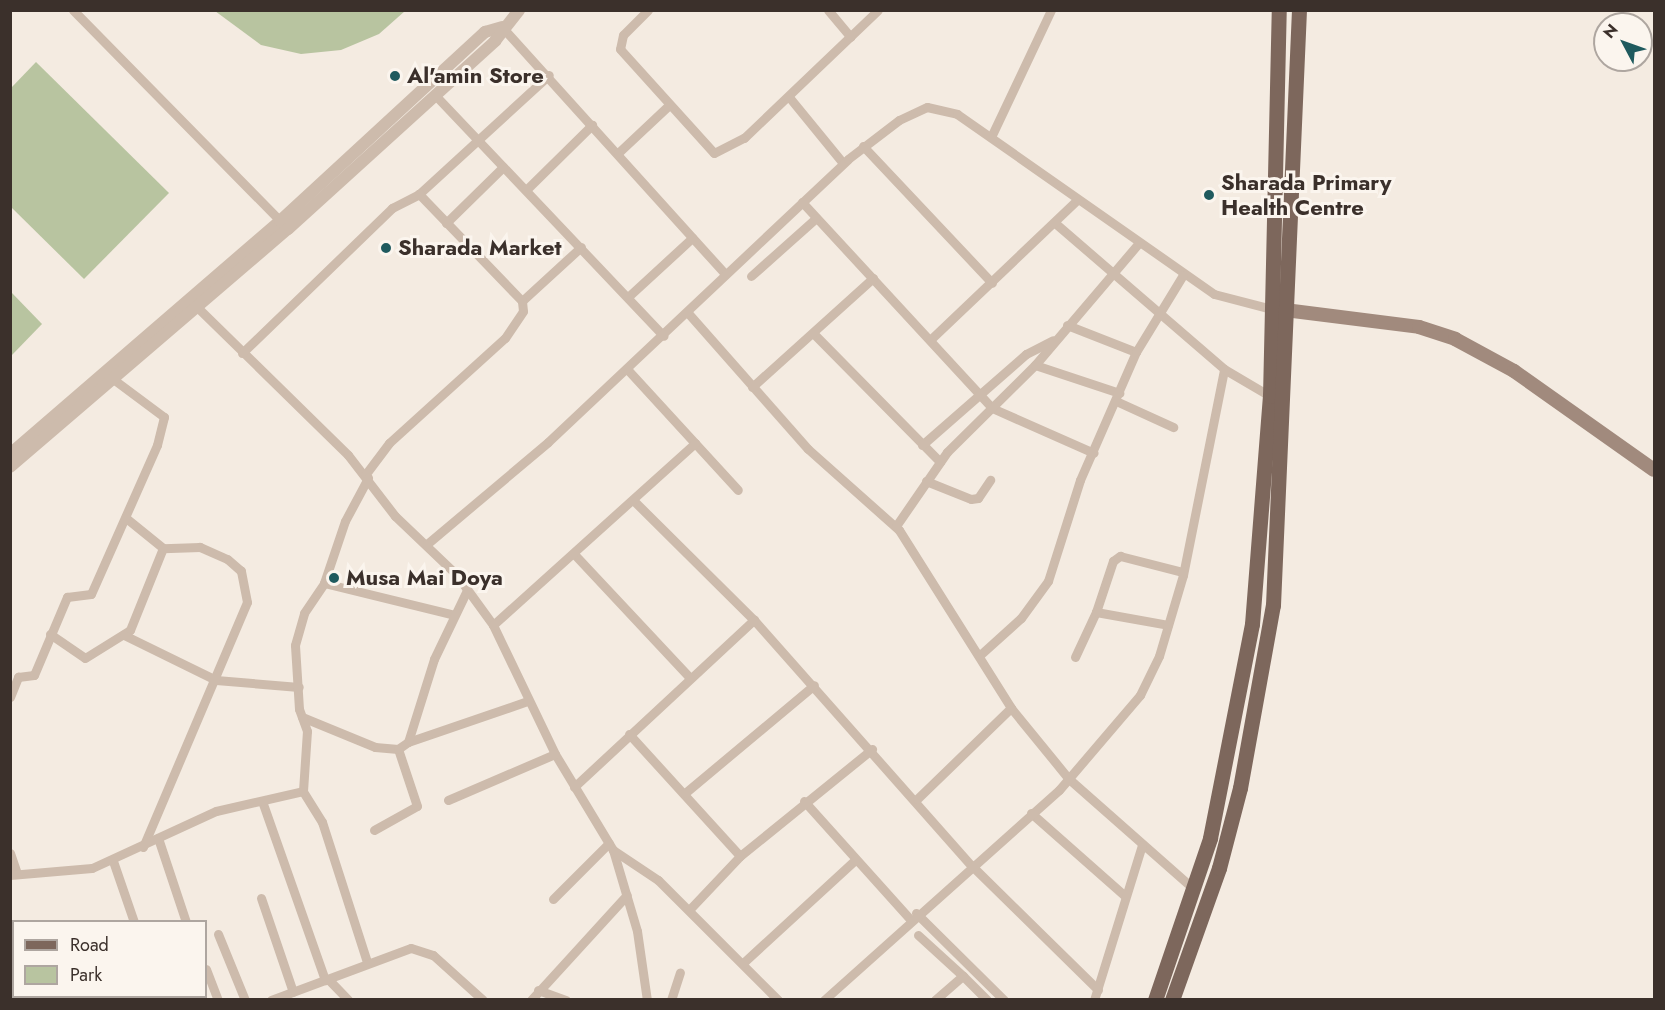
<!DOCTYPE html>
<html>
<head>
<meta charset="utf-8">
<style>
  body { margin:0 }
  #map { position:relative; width:1665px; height:1010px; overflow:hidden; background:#f4ebe1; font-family:Jost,sans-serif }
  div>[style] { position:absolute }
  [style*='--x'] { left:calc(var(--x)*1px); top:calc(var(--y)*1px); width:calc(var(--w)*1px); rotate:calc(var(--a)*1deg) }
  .green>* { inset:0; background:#b8c4a0 }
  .minor>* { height:9px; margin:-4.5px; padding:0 4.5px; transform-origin:4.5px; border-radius:4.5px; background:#cdbbac }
  .tertiary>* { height:12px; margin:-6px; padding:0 6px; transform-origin:6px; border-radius:6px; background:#cdbbac }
  .secondary>* { height:14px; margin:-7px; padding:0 7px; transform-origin:7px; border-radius:7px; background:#a18a7d }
  .primary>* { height:15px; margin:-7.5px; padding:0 7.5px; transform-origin:7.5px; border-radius:7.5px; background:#7d675c }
  .dots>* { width:16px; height:16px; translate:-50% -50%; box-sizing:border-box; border:3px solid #fbf5ee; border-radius:50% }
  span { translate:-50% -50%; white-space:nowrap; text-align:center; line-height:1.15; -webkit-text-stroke:6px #fbf5ee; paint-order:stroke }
  .poi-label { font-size:22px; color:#3b302b; font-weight:700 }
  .left { translate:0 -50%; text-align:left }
  .frame { position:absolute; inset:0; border:12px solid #3b302b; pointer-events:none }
  .legend { position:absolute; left:12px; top:920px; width:195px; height:78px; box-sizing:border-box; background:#fbf5ee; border:2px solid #aea6a0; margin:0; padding:8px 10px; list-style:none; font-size:18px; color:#3b302b }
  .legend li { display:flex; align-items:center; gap:12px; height:30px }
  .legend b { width:30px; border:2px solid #aea6a0 }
  .north { position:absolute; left:1593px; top:12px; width:60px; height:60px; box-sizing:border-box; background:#fbf5ee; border:2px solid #aea6a0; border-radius:50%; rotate:311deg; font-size:16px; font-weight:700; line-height:24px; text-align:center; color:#3b302b }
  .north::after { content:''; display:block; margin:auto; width:21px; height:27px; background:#1f5a5e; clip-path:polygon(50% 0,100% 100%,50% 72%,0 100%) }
</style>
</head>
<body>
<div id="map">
  <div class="green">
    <i style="clip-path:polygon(215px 11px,405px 11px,379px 34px,341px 50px,301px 54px,261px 45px)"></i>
    <i style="clip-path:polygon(36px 62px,169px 193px,84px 279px,11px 207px,11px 88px)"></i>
    <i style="clip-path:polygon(11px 292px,42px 324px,11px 356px,10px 356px)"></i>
  </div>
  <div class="minor">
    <i style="--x:73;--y:10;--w:296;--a:45.5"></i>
    <i style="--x:648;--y:10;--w:35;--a:135"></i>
    <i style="--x:623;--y:35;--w:14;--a:102"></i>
    <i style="--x:620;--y:49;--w:140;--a:47.9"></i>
    <i style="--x:714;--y:153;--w:34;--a:-27"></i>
    <i style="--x:744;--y:138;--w:185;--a:-43.7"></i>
    <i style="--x:828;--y:10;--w:35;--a:50"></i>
    <i style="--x:502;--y:27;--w:333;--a:47.9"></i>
    <i style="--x:435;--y:95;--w:332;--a:46.5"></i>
    <i style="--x:789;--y:97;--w:85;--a:50.7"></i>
    <i style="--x:991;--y:137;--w:140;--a:-64.7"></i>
    <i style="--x:863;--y:146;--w:188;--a:46.7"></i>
    <i style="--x:618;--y:153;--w:67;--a:-43.2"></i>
    <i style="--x:526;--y:190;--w:93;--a:-44.6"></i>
    <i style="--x:802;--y:202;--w:280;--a:47.3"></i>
    <i style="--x:992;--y:408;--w:111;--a:23.8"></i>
    <i style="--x:446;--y:223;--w:80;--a:-44.5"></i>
    <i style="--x:1055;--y:223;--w:223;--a:40.8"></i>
    <i style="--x:1224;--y:369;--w:53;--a:30.4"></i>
    <i style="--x:751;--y:276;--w:87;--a:-41.7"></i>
    <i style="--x:629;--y:296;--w:86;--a:-42.6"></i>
    <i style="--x:522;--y:301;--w:80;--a:-42.5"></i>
    <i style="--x:198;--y:308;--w:210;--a:44.4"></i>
    <i style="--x:348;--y:455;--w:77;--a:52.4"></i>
    <i style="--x:395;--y:516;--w:84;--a:43.6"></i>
    <i style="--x:456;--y:574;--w:63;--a:54"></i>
    <i style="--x:493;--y:625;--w:143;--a:64.3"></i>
    <i style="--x:555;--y:754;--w:112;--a:58.9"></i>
    <i style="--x:613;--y:850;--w:84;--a:73.5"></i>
    <i style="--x:637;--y:931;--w:70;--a:81.8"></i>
    <i style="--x:688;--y:313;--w:181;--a:48.6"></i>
    <i style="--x:808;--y:449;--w:122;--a:41.7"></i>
    <i style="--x:899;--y:530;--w:210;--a:57.8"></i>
    <i style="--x:1011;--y:708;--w:92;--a:50.8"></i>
    <i style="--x:1069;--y:779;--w:168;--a:41.4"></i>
    <i style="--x:1067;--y:325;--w:74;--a:21.4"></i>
    <i style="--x:813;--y:333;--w:181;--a:45.4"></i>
    <i style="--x:930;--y:340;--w:203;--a:-43.6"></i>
    <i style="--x:242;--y:353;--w:209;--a:-44"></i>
    <i style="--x:392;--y:208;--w:30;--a:-27"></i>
    <i style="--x:419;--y:194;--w:176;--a:-42.5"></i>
    <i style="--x:1035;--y:365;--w:89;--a:18.4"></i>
    <i style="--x:627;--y:369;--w:164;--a:47.5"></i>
    <i style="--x:752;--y:387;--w:163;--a:-42"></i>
    <i style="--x:1116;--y:401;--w:63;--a:24.5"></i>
    <i style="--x:922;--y:445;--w:138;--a:-41.2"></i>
    <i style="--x:1026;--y:354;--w:30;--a:-27"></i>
    <i style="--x:365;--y:475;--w:40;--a:-53"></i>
    <i style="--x:389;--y:443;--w:156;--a:-42.2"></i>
    <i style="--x:505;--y:338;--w:32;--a:-56"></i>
    <i style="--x:523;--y:311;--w:10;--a:-96"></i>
    <i style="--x:522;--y:301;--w:149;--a:-133.9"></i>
    <i style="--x:926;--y:481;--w:48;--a:21.8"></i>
    <i style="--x:971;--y:499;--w:7;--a:-8"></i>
    <i style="--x:978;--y:498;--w:22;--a:-56"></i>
    <i style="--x:633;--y:500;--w:170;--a:44.8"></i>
    <i style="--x:754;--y:620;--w:327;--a:48.5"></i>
    <i style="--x:971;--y:865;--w:178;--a:44.5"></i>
    <i style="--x:896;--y:526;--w:90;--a:-55.4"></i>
    <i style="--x:947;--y:452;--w:124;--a:-44.7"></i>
    <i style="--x:1035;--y:365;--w:159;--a:-49.6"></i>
    <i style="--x:427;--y:544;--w:158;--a:-40.1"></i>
    <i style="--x:548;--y:442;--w:412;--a:-43.3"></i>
    <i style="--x:848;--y:159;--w:64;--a:-37.4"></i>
    <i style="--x:899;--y:120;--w:31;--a:-25"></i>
    <i style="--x:927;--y:107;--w:31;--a:13"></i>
    <i style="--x:957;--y:114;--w:314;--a:35"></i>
    <i style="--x:1214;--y:294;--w:60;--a:14.5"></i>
    <i style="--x:575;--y:555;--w:167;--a:46.9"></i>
    <i style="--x:324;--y:583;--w:131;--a:13.7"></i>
    <i style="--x:1096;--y:612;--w:54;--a:-71.6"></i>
    <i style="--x:1113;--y:561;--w:9;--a:-36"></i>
    <i style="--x:1120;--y:556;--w:65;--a:14.3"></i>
    <i style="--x:493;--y:625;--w:272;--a:-42"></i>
    <i style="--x:50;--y:634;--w:42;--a:34.4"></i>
    <i style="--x:85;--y:658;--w:53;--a:-31.9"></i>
    <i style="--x:130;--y:630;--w:88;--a:-68.1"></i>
    <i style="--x:163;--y:548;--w:46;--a:-141.1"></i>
    <i style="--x:124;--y:635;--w:102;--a:26.1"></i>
    <i style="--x:216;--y:680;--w:83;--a:4.8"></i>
    <i style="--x:980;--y:655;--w:55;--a:-42.1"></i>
    <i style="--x:1021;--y:618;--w:46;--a:-53.9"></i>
    <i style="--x:1048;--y:581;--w:106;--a:-72.4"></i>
    <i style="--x:1080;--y:480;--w:140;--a:-66.4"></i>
    <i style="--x:1136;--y:352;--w:90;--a:-58.6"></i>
    <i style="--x:1075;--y:657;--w:50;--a:-65"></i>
    <i style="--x:1096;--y:612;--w:73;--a:10.2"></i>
    <i style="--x:10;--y:697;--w:22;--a:-68"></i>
    <i style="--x:18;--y:677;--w:16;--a:-7"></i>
    <i style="--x:34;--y:675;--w:85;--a:-67.1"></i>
    <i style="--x:67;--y:597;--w:24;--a:-7"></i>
    <i style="--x:91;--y:594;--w:163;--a:-66.1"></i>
    <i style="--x:157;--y:445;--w:29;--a:-76"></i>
    <i style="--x:164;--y:417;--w:64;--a:-143.3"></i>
    <i style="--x:302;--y:717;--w:79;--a:22.3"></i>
    <i style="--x:375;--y:747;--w:23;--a:5"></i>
    <i style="--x:629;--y:734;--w:165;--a:47.7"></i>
    <i style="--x:408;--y:742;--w:127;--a:-18.9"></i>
    <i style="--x:574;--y:787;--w:246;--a:-42.9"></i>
    <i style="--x:685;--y:793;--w:168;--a:-39.9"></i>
    <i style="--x:917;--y:799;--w:131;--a:-44.1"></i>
    <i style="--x:448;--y:800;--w:116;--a:-23.3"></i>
    <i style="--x:262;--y:801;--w:190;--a:70.6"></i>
    <i style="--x:804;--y:801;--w:159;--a:48.1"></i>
    <i style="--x:1031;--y:813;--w:124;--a:41.4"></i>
    <i style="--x:374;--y:830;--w:49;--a:-29.2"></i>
    <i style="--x:417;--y:806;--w:60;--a:-108.4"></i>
    <i style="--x:398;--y:749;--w:12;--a:-35"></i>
    <i style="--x:408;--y:742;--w:87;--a:-72.6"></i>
    <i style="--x:434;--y:659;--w:76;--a:-64.4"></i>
    <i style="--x:158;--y:838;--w:89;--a:71.6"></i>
    <i style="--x:143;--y:847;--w:266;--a:-67"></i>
    <i style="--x:247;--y:602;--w:32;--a:-101"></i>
    <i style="--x:241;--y:571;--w:18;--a:-139"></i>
    <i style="--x:227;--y:559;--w:30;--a:-156"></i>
    <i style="--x:200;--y:547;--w:37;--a:178"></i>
    <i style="--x:613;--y:850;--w:54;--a:33.7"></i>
    <i style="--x:658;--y:880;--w:170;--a:45"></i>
    <i style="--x:10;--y:853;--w:21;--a:71"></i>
    <i style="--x:113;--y:861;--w:65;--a:71"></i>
    <i style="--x:10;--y:875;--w:82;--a:-4.9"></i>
    <i style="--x:92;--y:868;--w:136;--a:-24.7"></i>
    <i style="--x:216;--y:811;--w:89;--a:-12.9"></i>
    <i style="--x:261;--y:898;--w:99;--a:71.2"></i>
    <i style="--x:553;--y:899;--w:79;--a:-45"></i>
    <i style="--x:689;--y:910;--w:74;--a:-46.6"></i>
    <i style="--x:740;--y:856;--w:170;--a:-39"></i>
    <i style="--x:916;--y:913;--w:124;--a:44.7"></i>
    <i style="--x:218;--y:934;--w:71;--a:67.8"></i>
    <i style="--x:918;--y:935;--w:61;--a:42.3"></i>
    <i style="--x:367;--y:962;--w:147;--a:-107.8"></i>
    <i style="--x:322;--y:822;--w:36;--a:-122"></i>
    <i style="--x:303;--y:791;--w:60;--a:-86.2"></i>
    <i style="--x:307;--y:731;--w:23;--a:-110"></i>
    <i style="--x:299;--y:709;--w:64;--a:-93.6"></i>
    <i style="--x:295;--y:645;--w:33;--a:-74"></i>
    <i style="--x:304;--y:613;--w:36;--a:-56"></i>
    <i style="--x:324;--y:583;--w:65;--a:-71.3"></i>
    <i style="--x:345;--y:521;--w:49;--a:-61.9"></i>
    <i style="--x:743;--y:963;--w:152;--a:-42.6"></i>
    <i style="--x:206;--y:969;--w:33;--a:69"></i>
    <i style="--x:10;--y:979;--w:4;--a:-14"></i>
    <i style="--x:328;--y:979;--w:29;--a:46"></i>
    <i style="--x:538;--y:990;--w:30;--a:20"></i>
    <i style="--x:161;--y:996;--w:4;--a:76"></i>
    <i style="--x:271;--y:1000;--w:149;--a:-20.4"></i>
    <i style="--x:411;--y:948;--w:23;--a:18"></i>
    <i style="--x:433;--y:955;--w:67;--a:42"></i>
    <i style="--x:531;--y:1000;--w:142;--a:-47.6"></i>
    <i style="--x:671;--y:1000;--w:29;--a:-72"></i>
    <i style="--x:824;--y:1000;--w:315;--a:-41.8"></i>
    <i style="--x:1059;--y:790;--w:125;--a:-49.5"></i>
    <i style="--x:1140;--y:695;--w:43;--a:-64"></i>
    <i style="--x:1159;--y:656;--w:84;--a:-73.5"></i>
    <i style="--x:1183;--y:575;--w:210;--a:-78.7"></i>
    <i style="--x:935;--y:1000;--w:37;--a:-41"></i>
    <i style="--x:963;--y:976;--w:34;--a:45"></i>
    <i style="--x:1094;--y:1000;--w:162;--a:-72.8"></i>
  </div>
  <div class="tertiary">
    <i style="--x:10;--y:454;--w:357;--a:-40.8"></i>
    <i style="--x:280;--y:221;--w:279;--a:-42.7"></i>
    <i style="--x:485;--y:32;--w:18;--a:-16"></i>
    <i style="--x:10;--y:467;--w:366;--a:-40.6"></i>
    <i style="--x:288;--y:229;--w:280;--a:-42.2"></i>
    <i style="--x:495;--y:41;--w:39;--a:-52"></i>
  </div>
  <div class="secondary">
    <i style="--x:1277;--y:309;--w:143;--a:7.2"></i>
    <i style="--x:1419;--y:327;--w:38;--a:18"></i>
    <i style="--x:1455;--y:339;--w:67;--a:28.5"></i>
    <i style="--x:1514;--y:371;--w:171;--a:35.3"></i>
  </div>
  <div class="primary">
    <i style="--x:1155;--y:1000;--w:171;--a:-71.2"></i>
    <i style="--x:1210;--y:838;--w:218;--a:-78.9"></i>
    <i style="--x:1252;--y:624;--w:229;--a:-85.5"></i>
    <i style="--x:1270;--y:396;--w:386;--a:-88.7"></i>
    <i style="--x:1172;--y:1000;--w:140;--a:-70.4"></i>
    <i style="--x:1219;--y:868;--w:83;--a:-75.3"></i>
    <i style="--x:1240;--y:788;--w:186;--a:-79.8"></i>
    <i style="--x:1273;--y:605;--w:596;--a:-87.5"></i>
  </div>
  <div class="dots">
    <i style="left:395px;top:76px;background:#1f5a5e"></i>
    <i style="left:1209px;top:195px;background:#1f5a5e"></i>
    <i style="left:386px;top:248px;background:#1f5a5e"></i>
    <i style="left:334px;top:578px;background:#1f5a5e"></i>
  </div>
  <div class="poi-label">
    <span class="left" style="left:407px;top:76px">Al'amin Store</span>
    <span class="left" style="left:1221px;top:195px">Sharada Primary<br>Health Centre</span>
    <span class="left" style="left:398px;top:248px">Sharada Market</span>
    <span class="left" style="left:346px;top:578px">Musa Mai Doya</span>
  </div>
  <div class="frame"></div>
  <ul class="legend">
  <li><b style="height:8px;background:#7d675c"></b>Road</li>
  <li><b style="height:16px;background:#b8c4a0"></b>Park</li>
  </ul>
  <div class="north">N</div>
</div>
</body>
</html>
